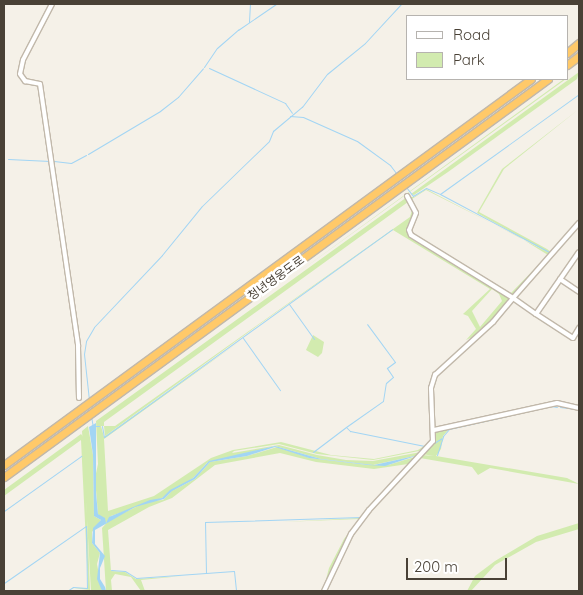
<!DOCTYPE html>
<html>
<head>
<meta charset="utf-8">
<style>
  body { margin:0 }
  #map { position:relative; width:583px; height:595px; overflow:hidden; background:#f5f1e8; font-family:Quicksand,"Noto Sans KR",sans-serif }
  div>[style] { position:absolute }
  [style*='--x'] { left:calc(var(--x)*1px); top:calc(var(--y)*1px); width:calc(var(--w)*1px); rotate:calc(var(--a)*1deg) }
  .green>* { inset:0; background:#d2ebaf }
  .water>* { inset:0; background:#a2d5f4 }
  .stream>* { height:1px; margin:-0.5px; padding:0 0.5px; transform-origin:0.5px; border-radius:0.5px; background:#a2d5f4 }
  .roads { filter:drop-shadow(1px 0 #c1b8aa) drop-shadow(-1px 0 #c1b8aa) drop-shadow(0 1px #c1b8aa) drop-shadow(0 -1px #c1b8aa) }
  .street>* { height:4px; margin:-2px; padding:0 2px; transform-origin:2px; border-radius:2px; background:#fff }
  .highway>* { height:7px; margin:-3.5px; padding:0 3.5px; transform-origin:3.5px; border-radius:3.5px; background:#ffc969 }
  span { translate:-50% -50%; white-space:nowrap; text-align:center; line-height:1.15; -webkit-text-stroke:5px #fff; paint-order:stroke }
  .street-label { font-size:12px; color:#494136 }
  .frame { position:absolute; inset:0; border:5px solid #494136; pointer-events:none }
  .legend { position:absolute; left:406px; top:15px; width:162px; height:65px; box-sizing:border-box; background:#fff; border:1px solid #b6b3af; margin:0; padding:6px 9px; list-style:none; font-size:15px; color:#494136 }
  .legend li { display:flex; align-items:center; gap:10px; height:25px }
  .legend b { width:25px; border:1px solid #b6b3af }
  .scale { position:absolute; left:406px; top:558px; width:101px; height:22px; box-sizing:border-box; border:2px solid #494136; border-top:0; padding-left:6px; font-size:15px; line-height:18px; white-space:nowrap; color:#494136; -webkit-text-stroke:4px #fff; paint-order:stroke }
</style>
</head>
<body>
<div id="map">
  <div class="green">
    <i style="clip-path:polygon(579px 72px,577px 79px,448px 172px,414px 195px,411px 194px)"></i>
    <i style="clip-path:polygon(564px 79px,566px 79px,101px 415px,292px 277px)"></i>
    <i style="clip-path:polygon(evenodd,579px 109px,504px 169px,479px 212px,547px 249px,551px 252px,514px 295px,508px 294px,412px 235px,411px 228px,416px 211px,407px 197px,414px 197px,426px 189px,549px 253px,477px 213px,502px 169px,579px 109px,426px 190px,519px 237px,548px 255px,511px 293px,413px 234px,411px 229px,417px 212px,412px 199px,426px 190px)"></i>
    <i style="clip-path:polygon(evenodd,407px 197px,415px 212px,408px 230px,409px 235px,509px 298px,494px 321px,477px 335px,466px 340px,476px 329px,468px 316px,463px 314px,490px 289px,393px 230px,257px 326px,105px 436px,104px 426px,101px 426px,104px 437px,243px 339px,104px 439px,108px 511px,154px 496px,211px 458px,233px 450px,281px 442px,331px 455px,374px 459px,418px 450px,430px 442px,419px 451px,373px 460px,317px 454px,279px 444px,234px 451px,232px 453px,279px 445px,317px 455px,346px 460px,373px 461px,421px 452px,419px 455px,373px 465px,321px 459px,275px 446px,207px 463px,193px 478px,162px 498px,111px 516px,106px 523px,98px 514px,95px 478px,98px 464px,96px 421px,407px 197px,408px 202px,412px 210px,410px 217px,115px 426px,104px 426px,104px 422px,408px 202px,407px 197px,492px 289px,499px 294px,502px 301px,480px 327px,472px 311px,492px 289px)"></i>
    <i style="clip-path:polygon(313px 335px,324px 342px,322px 353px,318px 357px,306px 350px)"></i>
    <i style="clip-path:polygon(556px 405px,449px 429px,443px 436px,441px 449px,436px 456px,567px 478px,579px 484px,490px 468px,478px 475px,472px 467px,420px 458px,422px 455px,434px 456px,422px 454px,434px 442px,435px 431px)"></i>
    <i style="clip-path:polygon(88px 426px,93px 455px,94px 516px,101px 520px,92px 532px,92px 543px,100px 553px,97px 564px,102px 591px,91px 591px,82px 431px)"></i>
    <i style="clip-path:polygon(81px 434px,84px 438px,90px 590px,74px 588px,67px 591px,73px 588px,87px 588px,88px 585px,81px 440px,4px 496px,4px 490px)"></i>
    <i style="clip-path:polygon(277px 447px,310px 458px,368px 465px,388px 465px,418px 456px,350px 534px,323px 591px,329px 568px,344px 539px,359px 519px,281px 522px,360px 518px,408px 464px,374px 469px,316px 462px,280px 453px,215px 465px,172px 498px,149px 507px,108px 530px,111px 571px,125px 572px,136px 579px,182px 576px,141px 580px,145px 591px,141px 591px,131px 577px,115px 574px,111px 580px,112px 591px,106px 591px,102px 528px,110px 519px,149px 501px,163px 500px,172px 491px,195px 479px,210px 462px,247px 456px)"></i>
    <i style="clip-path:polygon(579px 523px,579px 529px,536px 542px,495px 565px,471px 591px,467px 591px,475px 576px,495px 561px,537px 536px)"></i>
  </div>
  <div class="water">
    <i style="clip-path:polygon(96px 423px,96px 493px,98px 514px,105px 518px,106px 523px,109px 517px,150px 500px,162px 498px,170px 490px,193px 478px,209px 461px,275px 446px,321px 459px,374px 465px,419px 455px,385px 466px,368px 465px,309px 458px,275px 447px,247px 456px,210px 462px,195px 479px,172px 491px,164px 499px,135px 507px,95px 530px,95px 544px,105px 556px,100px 568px,100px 579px,105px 587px,106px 591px,102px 591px,97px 579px,100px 553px,92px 543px,93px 528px,101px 520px,94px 516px,93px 455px,89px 427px)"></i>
  </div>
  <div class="stream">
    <i style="--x:249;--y:22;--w:18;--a:-87"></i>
    <i style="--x:204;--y:67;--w:23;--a:-56"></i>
    <i style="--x:217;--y:48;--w:28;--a:-41"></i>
    <i style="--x:238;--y:30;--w:46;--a:-34.4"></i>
    <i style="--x:209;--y:68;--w:84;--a:24.7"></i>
    <i style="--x:285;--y:103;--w:12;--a:55"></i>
    <i style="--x:290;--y:116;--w:13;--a:4"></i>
    <i style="--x:303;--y:117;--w:59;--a:24"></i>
    <i style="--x:357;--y:141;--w:41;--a:36"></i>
    <i style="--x:390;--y:165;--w:10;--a:53"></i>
    <i style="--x:88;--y:154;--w:84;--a:-30.8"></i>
    <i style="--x:160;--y:111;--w:23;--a:-38"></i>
    <i style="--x:178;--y:97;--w:38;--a:-49"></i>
    <i style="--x:8;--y:159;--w:42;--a:2.7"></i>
    <i style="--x:54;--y:161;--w:17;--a:7"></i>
    <i style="--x:71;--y:163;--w:17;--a:-28"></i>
    <i style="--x:406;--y:187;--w:11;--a:52"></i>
    <i style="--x:413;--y:196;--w:15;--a:-32"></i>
    <i style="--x:426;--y:188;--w:15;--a:23"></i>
    <i style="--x:440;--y:194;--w:123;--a:28"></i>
    <i style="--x:440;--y:194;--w:171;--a:-35.7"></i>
    <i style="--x:289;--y:304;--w:43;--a:54.5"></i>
    <i style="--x:243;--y:338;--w:64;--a:54.6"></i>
    <i style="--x:89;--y:400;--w:46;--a:-96.2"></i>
    <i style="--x:84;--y:354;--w:13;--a:-81"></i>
    <i style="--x:86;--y:341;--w:16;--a:-60"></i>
    <i style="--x:94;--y:327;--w:99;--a:-46.6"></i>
    <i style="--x:162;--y:255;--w:63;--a:-50.8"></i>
    <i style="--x:202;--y:206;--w:93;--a:-44.1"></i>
    <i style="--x:269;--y:141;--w:11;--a:-68"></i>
    <i style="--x:273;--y:131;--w:38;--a:-40"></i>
    <i style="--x:302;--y:107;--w:41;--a:-52.9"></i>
    <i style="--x:327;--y:74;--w:49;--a:-39.2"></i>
    <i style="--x:365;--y:43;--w:53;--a:-47.3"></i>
    <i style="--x:551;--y:406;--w:6;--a:9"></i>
    <i style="--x:560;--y:407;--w:16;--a:7"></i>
    <i style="--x:91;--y:416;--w:11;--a:80"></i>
    <i style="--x:96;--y:426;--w:3;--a:0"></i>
    <i style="--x:102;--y:426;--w:11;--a:80"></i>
    <i style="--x:104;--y:437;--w:355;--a:-35.8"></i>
    <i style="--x:346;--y:427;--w:45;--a:-35.1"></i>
    <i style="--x:383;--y:401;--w:18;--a:-81"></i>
    <i style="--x:386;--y:383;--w:9;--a:-41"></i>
    <i style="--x:393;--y:377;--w:11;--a:-124"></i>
    <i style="--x:387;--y:368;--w:10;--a:-37"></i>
    <i style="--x:395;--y:362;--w:47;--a:-126.4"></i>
    <i style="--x:434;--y:443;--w:9;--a:-32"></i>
    <i style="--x:313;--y:452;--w:41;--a:-37.1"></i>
    <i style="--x:346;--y:427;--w:6;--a:45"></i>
    <i style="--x:350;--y:431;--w:76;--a:11.3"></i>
    <i style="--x:425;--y:446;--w:6;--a:-39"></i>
    <i style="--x:437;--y:455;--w:20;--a:-72"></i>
    <i style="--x:443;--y:436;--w:9;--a:-49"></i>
    <i style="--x:449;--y:429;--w:100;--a:-12.7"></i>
    <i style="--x:4;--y:511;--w:95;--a:-35.5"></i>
    <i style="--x:111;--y:570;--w:14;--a:4"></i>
    <i style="--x:125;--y:571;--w:13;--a:32"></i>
    <i style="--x:136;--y:578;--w:98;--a:-4.1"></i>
    <i style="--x:234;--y:571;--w:20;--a:84"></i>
    <i style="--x:206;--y:573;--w:51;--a:-91.1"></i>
    <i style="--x:205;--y:522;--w:156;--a:-1.8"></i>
    <i style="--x:4;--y:583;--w:100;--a:-34.8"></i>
    <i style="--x:86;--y:526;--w:62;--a:89.1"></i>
    <i style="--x:87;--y:588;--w:14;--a:-176"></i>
    <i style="--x:73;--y:587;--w:7;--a:146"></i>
  </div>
  <div class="roads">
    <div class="street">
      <i style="--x:52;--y:4;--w:63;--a:117.4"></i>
      <i style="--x:23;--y:60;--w:14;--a:102"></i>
      <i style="--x:20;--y:74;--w:9;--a:54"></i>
      <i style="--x:25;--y:81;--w:15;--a:11"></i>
      <i style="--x:40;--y:84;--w:265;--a:81.7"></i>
      <i style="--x:78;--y:346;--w:52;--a:88.9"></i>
      <i style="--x:407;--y:196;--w:19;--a:62"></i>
      <i style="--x:416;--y:213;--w:18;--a:112"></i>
      <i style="--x:409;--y:230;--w:5;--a:68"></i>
      <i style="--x:411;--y:235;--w:120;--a:31.7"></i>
      <i style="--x:513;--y:298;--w:100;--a:-48.7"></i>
      <i style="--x:560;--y:279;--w:23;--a:34"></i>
      <i style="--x:536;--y:314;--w:44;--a:33"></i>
      <i style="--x:573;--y:338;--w:12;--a:-59"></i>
      <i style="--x:434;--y:430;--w:126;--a:-12.4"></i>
      <i style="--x:557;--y:403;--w:23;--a:13"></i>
      <i style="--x:324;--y:591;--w:63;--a:-64.7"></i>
      <i style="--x:351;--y:534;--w:30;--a:-53"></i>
      <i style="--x:369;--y:510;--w:94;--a:-47.2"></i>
      <i style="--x:433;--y:441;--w:53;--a:-92.2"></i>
      <i style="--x:431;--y:388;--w:14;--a:-73"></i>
      <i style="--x:435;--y:375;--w:79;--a:-42.4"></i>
      <i style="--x:493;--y:322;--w:31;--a:-50"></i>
      <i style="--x:513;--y:298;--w:28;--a:35"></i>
      <i style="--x:536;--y:314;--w:75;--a:-55.3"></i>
    </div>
    <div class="highway">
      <i style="--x:567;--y:53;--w:16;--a:-40"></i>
      <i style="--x:567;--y:65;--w:15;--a:-37"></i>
      <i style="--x:4;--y:465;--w:653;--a:-36.22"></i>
      <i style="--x:4;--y:477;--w:674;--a:-36.19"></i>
    </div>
  </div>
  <div class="street-label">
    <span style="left:276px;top:278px;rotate:-36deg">청년영웅도로</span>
  </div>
  <div class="frame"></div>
  <ul class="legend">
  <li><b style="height:6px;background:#fff"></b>Road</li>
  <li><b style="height:14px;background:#d2ebaf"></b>Park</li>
  </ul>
  <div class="scale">200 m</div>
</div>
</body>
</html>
